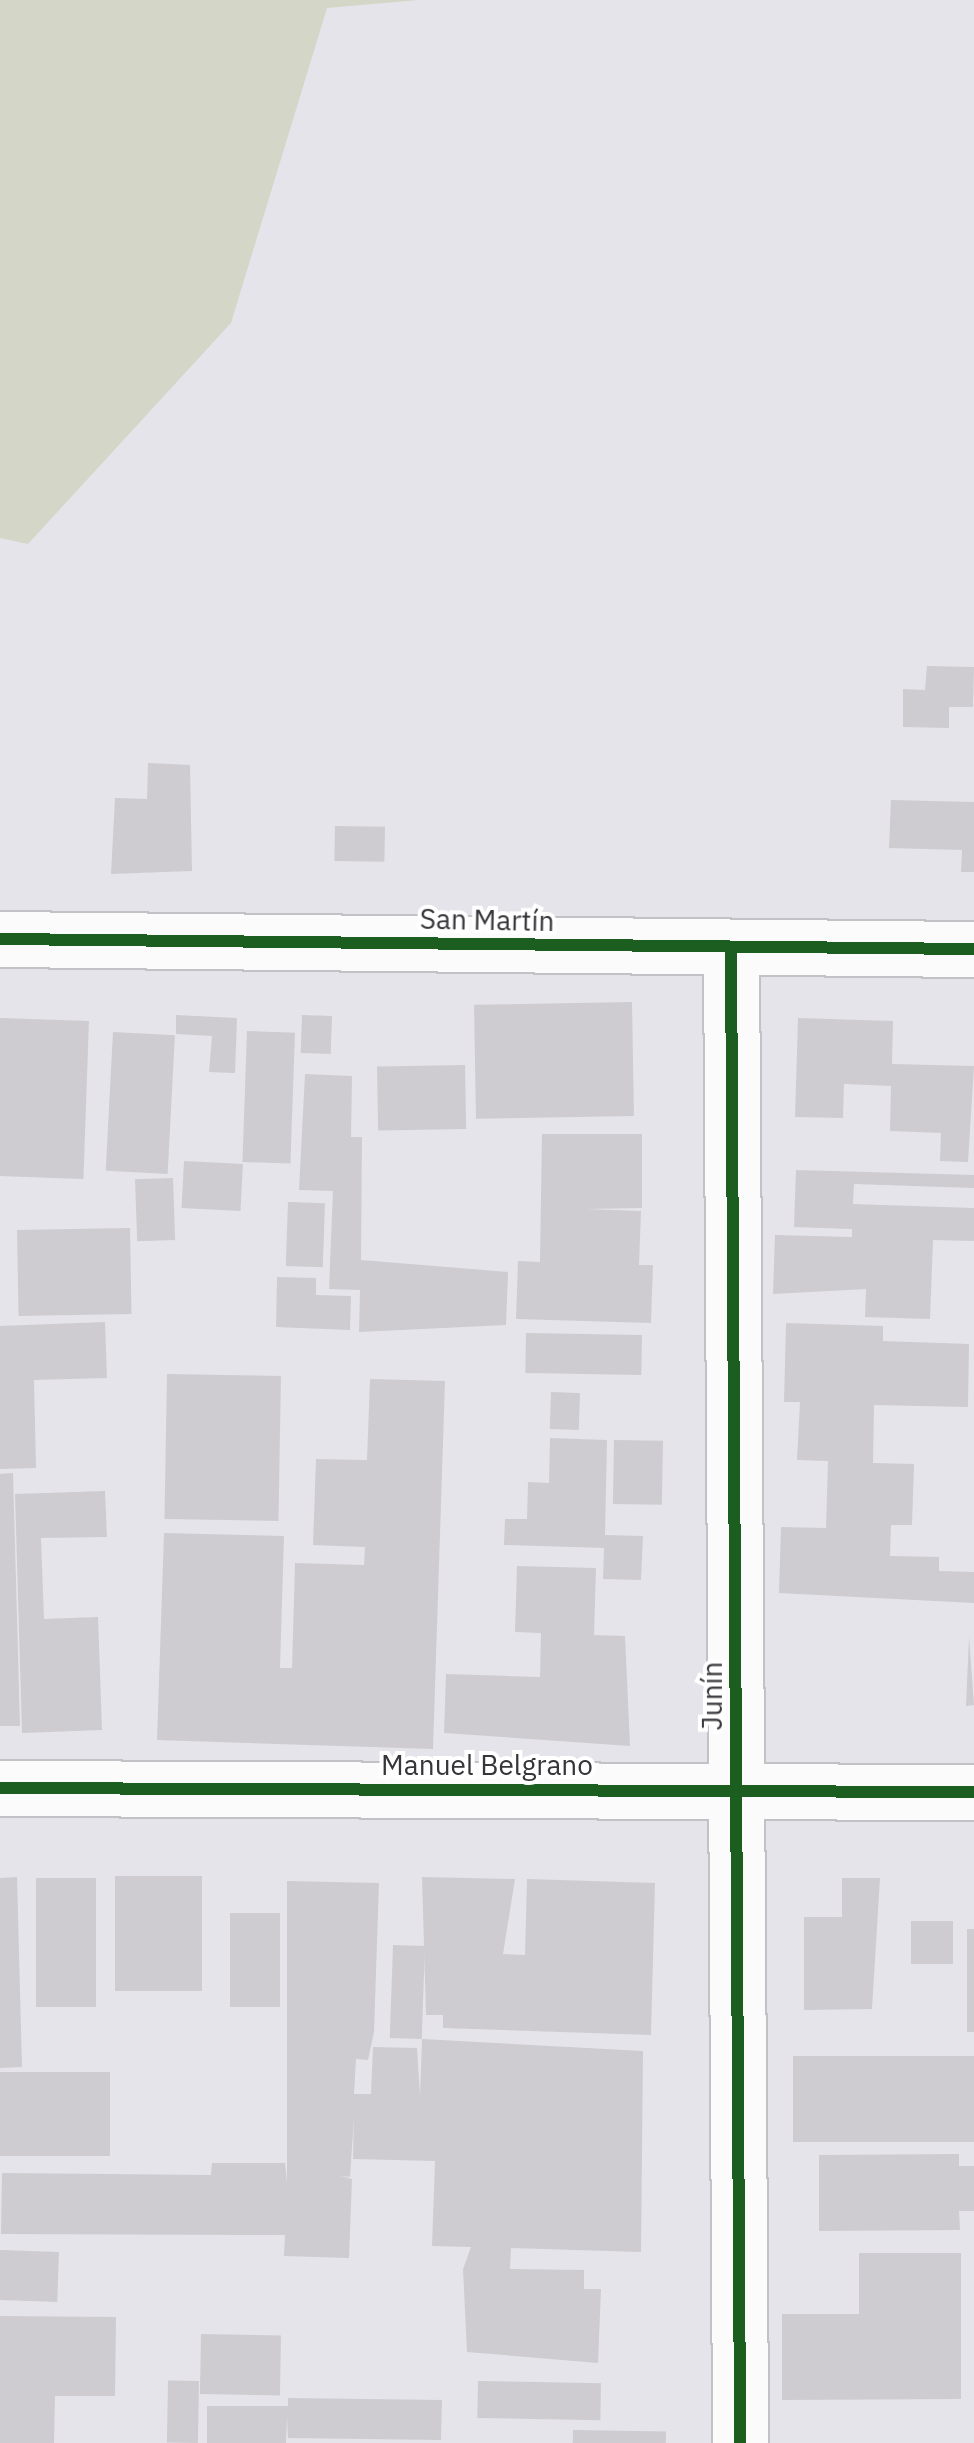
<!DOCTYPE html>
<html>
<head>
<meta charset="utf-8">
<style>
  body { margin:0 }
  #map { position:relative; width:974px; height:2443px; overflow:hidden; background:#e4e4ea; font-family:"IBM Plex Sans",sans-serif }
  div>[style] { position:absolute }
  [style*='--x'] { left:calc(var(--x)*1px); top:calc(var(--y)*1px); width:calc(var(--w)*1px); rotate:calc(var(--a)*1deg) }
  .green>* { inset:0; background:#d4d7c8 }
  .building>* { inset:0; background:#ceccd0; transform-origin:0 0 }
  .roads { filter:drop-shadow(2px 0 #c1c1c6) drop-shadow(-2px 0 #c1c1c6) drop-shadow(0 2px #c1c1c6) drop-shadow(0 -2px #c1c1c6) }
  .street>* { height:55px; margin:-27.5px; padding:0 27.5px; transform-origin:27.5px; border-radius:27.5px; background:#fbfbfc }
  .cycleway>* { height:12px; margin:-6px; padding:0 6px; transform-origin:6px; border-radius:6px; background:#1b5e20 }
  span { translate:-50% -50%; white-space:nowrap; text-align:center; line-height:1.15; -webkit-text-stroke:8px #fff; paint-order:stroke }
  .street-label { font-size:28px; color:#36363a }
</style>
</head>
<body>
<div id="map">
  <div class="green">
    <i style="clip-path:polygon(0 0,419px 0,327px 8px,231px 323px,28px 544px,0 538px)"></i>
  </div>
  <div class="building">
    <i style="clip-path:polygon(927px 666px,974px 667px,973px 707px,949px 707px,949px 728px,903px 727px,903px 689px,925px 690px)"></i>
    <i style="clip-path:polygon(148px 763px,190px 765px,192px 871px,111px 874px,115px 798px,147px 799px)"></i>
    <i style="clip-path:polygon(891px 800px,974px 802px,974px 872px,961px 872px,962px 850px,889px 848px)"></i>
    <i style="left:335px;top:826px;width:50px;height:35px;rotate:1deg"></i>
    <i style="left:632px;top:1002px;width:114px;height:158px;rotate:89deg"></i>
    <i style="clip-path:polygon(176px 1015px,237px 1018px,235px 1073px,209px 1072px,212px 1036px,176px 1034px)"></i>
    <i style="left:302px;top:1015px;width:30px;height:38px;rotate:2deg"></i>
    <i style="left:0;top:1018px;width:89px;height:158px;rotate:2deg"></i>
    <i style="clip-path:polygon(798px 1018px,893px 1021px,892px 1064px,974px 1066px,968px 1162px,940px 1161px,941px 1133px,890px 1131px,891px 1086px,844px 1084px,843px 1118px,795px 1117px)"></i>
    <i style="left:247px;top:1031px;width:48px;height:131px;rotate:2deg"></i>
    <i style="left:113px;top:1032px;width:62px;height:139px;rotate:3deg"></i>
    <i style="left:465px;top:1065px;width:64px;height:88px;rotate:89deg"></i>
    <i style="clip-path:polygon(305px 1074px,352px 1076px,351px 1137px,362px 1137px,361px 1260px,508px 1272px,506px 1325px,359px 1332px,360px 1290px,329px 1289px,333px 1191px,299px 1190px)"></i>
    <i style="clip-path:polygon(542px 1134px,642px 1134px,642px 1208px,586px 1209px,641px 1211px,639px 1265px,653px 1265px,651px 1323px,516px 1319px,518px 1261px,540px 1262px)"></i>
    <i style="left:184px;top:1161px;width:59px;height:47px;rotate:3deg"></i>
    <i style="clip-path:polygon(796px 1170px,974px 1175px,974px 1188px,854px 1184px,853px 1204px,974px 1208px,974px 1241px,933px 1240px,930px 1319px,865px 1317px,866px 1289px,773px 1294px,775px 1235px,852px 1237px,852px 1229px,794px 1227px)"></i>
    <i style="left:173px;top:1178px;width:62px;height:38px;rotate:88deg"></i>
    <i style="left:288px;top:1202px;width:37px;height:64px;rotate:2deg"></i>
    <i style="left:130px;top:1228px;width:86px;height:113px;rotate:89deg"></i>
    <i style="clip-path:polygon(277px 1277px,316px 1278px,316px 1295px,351px 1296px,350px 1330px,276px 1327px)"></i>
    <i style="clip-path:polygon(105px 1322px,107px 1378px,34px 1380px,36px 1468px,0 1469px,0 1326px)"></i>
    <i style="clip-path:polygon(786px 1323px,883px 1326px,883px 1341px,969px 1344px,968px 1407px,874px 1405px,873px 1463px,914px 1464px,912px 1525px,891px 1525px,890px 1556px,939px 1557px,939px 1571px,974px 1572px,974px 1603px,779px 1593px,781px 1527px,826px 1528px,828px 1461px,797px 1460px,800px 1402px,784px 1402px)"></i>
    <i style="left:526px;top:1333px;width:116px;height:40px;rotate:1deg"></i>
    <i style="left:167px;top:1374px;width:114px;height:145px;rotate:1deg"></i>
    <i style="clip-path:polygon(370px 1379px,445px 1381px,433px 1749px,157px 1740px,164px 1533px,284px 1536px,280px 1668px,292px 1668px,295px 1563px,364px 1565px,365px 1547px,313px 1545px,316px 1459px,367px 1460px)"></i>
    <i style="left:551px;top:1392px;width:29px;height:37px;rotate:2deg"></i>
    <i style="clip-path:polygon(550px 1438px,607px 1440px,605px 1535px,643px 1536px,641px 1580px,603px 1579px,604px 1548px,504px 1545px,505px 1519px,527px 1519px,528px 1482px,549px 1483px)"></i>
    <i style="left:614px;top:1440px;width:49px;height:64px;rotate:1deg"></i>
    <i style="clip-path:polygon(13px 1473px,20px 1726px,0 1726px,0 1474px)"></i>
    <i style="clip-path:polygon(105px 1491px,107px 1537px,41px 1538px,44px 1619px,98px 1617px,102px 1730px,22px 1733px,15px 1494px)"></i>
    <i style="clip-path:polygon(517px 1566px,596px 1568px,594px 1635px,625px 1636px,630px 1746px,444px 1733px,446px 1674px,540px 1677px,541px 1633px,515px 1632px)"></i>
    <i style="clip-path:polygon(969px 1637px,974px 1705px,966px 1706px)"></i>
    <i style="left:202px;top:1876px;width:115px;height:87px;rotate:90deg"></i>
    <i style="clip-path:polygon(17px 1877px,22px 2067px,0 2068px,0 1878px)"></i>
    <i style="clip-path:polygon(422px 1877px,515px 1879px,503px 1954px,525px 1955px,527px 1879px,655px 1883px,651px 2035px,443px 2028px,443px 2015px,426px 2015px)"></i>
    <i style="left:96px;top:1878px;width:129px;height:60px;rotate:90deg"></i>
    <i style="clip-path:polygon(842px 1878px,880px 1878px,872px 2009px,804px 2010px,804px 1917px,842px 1917px)"></i>
    <i style="clip-path:polygon(287px 1881px,379px 1883px,374px 2032px,368px 2060px,356px 2059px,354px 2094px,371px 2094px,373px 2047px,417px 2048px,420px 2096px,422px 2039px,643px 2051px,641px 2252px,511px 2248px,510px 2269px,584px 2270px,584px 2289px,601px 2289px,598px 2363px,467px 2352px,463px 2269px,471px 2247px,432px 2246px,435px 2161px,353px 2159px,354px 2118px,350px 2177px,341px 2176px,352px 2179px,349px 2258px,284px 2256px,285px 2235px,1px 2234px,2px 2173px,211px 2175px,212px 2163px,285px 2163px,287px 2183px)"></i>
    <i style="left:280px;top:1913px;width:94px;height:50px;rotate:90deg"></i>
    <i style="left:911px;top:1921px;width:42px;height:43px"></i>
    <i style="left:967px;top:1929px;width:7px;height:103px"></i>
    <i style="left:393px;top:1945px;width:32px;height:93px;rotate:2deg"></i>
    <i style="left:974px;top:2056px;width:86px;height:181px;rotate:90deg"></i>
    <i style="left:110px;top:2072px;width:84px;height:110px;rotate:90deg"></i>
    <i style="clip-path:polygon(959px 2154px,959px 2166px,974px 2166px,974px 2211px,959px 2211px,960px 2230px,819px 2231px,819px 2155px)"></i>
    <i style="left:0;top:2250px;width:59px;height:50px;rotate:2deg"></i>
    <i style="clip-path:polygon(859px 2253px,961px 2253px,961px 2399px,782px 2400px,782px 2314px,859px 2314px)"></i>
    <i style="clip-path:polygon(0 2316px,116px 2317px,115px 2396px,55px 2396px,54px 2443px,0 2443px)"></i>
    <i style="left:201px;top:2334px;width:80px;height:60px;rotate:1deg"></i>
    <i style="left:199px;top:2381px;width:62px;height:31px;rotate:91deg"></i>
    <i style="left:478px;top:2381px;width:123px;height:37px;rotate:1deg"></i>
    <i style="clip-path:polygon(288px 2398px,442px 2400px,441px 2440px,288px 2438px,287px 2417px,286px 2443px,207px 2443px,207px 2406px,288px 2406px)"></i>
    <i style="left:573px;top:2430px;width:93px;height:13px;rotate:1deg"></i>
  </div>
  <div class="roads">
    <div class="street">
      <i style="--x:0;--y:939;--w:974;--a:0.59"></i>
      <i style="--x:731;--y:949;--w:1494;--a:89.65"></i>
      <i style="--x:0;--y:1788;--w:974;--a:0.24"></i>
    </div>
  </div>
  <div class="cycleway">
    <i style="--x:0;--y:939;--w:974;--a:0.59"></i>
    <i style="--x:731;--y:949;--w:1494;--a:89.65"></i>
    <i style="--x:0;--y:1788;--w:974;--a:0.24"></i>
  </div>
  <div class="street-label">
    <span style="left:487px;top:920px;rotate:1deg">San Martín</span>
    <span style="left:712px;top:1696px;rotate:-90deg">Junín</span>
    <span style="left:487px;top:1765px">Manuel Belgrano</span>
  </div>
</div>
</body>
</html>
